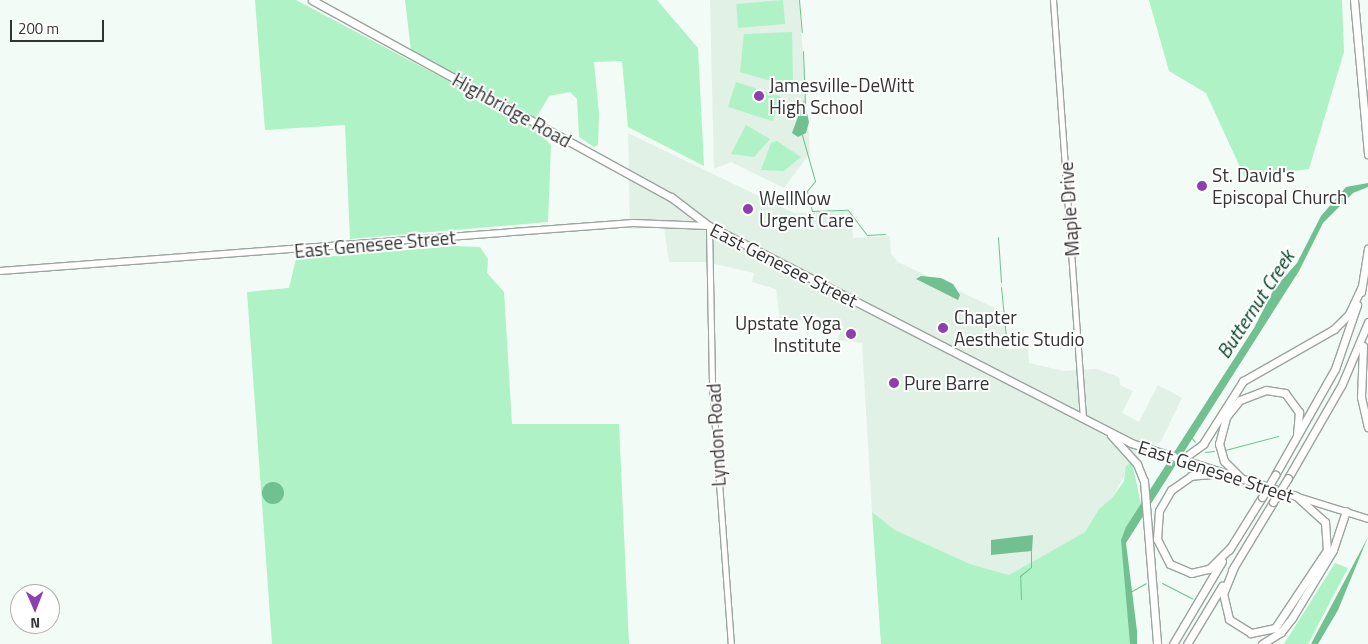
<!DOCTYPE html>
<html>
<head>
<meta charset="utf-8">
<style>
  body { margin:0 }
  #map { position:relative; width:1368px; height:644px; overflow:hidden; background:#f2fbf5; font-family:"Titillium Web",sans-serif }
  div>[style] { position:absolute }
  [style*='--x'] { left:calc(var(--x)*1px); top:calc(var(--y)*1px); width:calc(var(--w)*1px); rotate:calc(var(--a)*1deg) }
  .built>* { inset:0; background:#e1f1e5 }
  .green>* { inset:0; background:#aff2c6; transform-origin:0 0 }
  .water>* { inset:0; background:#70c18f }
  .round { border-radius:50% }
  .stream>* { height:1px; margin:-0.5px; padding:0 0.5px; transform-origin:0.5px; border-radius:0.5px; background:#70c18f }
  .roads { filter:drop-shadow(1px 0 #9ba49e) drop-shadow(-1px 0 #9ba49e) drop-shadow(0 1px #9ba49e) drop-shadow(0 -1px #9ba49e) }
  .minor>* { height:5px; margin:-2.5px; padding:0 2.5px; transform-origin:2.5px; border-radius:2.5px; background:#fff }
  .major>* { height:6px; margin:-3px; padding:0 3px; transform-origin:3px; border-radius:3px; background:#fff }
  .highway>* { height:7px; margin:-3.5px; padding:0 3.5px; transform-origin:3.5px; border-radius:3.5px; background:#fff }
  .bridges { filter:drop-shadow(1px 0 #9ba49e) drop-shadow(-1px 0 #9ba49e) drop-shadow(0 1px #9ba49e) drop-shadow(0 -1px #9ba49e) }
  .highway-bridge>* { height:7px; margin:-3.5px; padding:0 3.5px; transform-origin:3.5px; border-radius:3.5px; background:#fff }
  .dots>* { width:14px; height:14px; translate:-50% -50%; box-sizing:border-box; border:2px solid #fff; border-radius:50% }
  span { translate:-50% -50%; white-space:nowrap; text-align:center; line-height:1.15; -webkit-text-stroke:4px #fff; paint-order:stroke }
  .poi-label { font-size:19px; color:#313432 }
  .left { translate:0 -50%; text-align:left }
  .right { translate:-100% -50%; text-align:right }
  .street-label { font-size:19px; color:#313432 }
  .water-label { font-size:20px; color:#004424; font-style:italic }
  .north { position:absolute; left:10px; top:584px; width:50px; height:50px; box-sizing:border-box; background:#fff; border:1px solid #adaead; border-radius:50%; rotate:179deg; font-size:14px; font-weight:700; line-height:20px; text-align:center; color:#313432 }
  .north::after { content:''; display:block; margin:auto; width:18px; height:22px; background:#8d3faf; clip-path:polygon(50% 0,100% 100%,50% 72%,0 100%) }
  .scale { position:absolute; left:10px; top:20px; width:94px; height:22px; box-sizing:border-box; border:2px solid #313432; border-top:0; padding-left:6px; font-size:15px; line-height:18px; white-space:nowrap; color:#313432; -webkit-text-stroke:4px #fff; paint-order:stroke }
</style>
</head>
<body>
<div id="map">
  <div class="built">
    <i style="clip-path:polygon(710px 0,799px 0,810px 153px,784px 188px,731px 162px,714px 169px)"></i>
    <i style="clip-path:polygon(628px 133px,794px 213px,852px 211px,853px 238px,890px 236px,891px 254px,898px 262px,1005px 313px,1006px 349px,1028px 348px,1029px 363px,1064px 371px,1096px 369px,1119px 377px,1120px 385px,1133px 391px,1122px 413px,1139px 422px,1158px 385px,1182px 398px,1161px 441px,1132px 462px,1112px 498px,1099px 509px,1085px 532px,1009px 575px,970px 564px,895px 530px,872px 512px,862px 343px,837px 340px,843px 326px,816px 316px,806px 334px,804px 320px,780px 321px,776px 289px,752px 282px,754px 273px,706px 262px,669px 262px,664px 227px,630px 229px)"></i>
  </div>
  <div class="green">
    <i style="clip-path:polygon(255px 0,296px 0,531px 125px,551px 145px,548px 222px,350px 239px,345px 125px,265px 130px)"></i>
    <i style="clip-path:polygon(405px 0,657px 0,698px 48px,704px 166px,628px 127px,622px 61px,594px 62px,599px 114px,598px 145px,594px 147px,579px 137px,577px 99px,570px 92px,549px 96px,535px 120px,411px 51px)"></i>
    <i style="left:783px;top:0;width:24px;height:47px;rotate:85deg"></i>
    <i style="clip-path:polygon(1149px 0,1342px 0,1344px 52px,1309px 169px,1245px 178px,1206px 93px,1169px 71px)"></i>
    <i style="clip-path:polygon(792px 32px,793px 83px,788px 86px,740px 72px,744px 34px)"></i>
    <i style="left:736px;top:82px;width:47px;height:26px;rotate:18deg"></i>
    <i style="clip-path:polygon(746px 125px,770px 139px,754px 157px,731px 154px)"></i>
    <i style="clip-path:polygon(777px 141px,801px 157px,784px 171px,761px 170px,771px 143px)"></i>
    <i style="clip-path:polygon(454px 246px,480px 247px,488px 259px,487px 273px,504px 292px,512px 424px,619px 424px,629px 644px,272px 644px,247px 292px,289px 288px,296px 259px)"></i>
    <i style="clip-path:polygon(1132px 462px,1142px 509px,1124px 545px,1132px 644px,881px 644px,872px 512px,895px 530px,970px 564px,1009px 575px,1085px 532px,1099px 509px,1112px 498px,1124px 481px,1126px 466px)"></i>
    <i style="clip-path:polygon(1335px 563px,1348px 568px,1308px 644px,1284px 644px)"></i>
  </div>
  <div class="water">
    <i style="clip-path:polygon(804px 100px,809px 122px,806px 133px,798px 137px,792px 133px)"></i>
    <i style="clip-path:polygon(1368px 183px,1368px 187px,1353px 193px,1323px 223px,1299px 271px,1126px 543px,1137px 631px,1137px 644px,1130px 644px,1121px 540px,1126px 527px,1254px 328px,1274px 289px,1297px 263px,1321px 216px,1346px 187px)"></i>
    <i style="clip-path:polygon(921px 276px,941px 278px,953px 284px,960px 295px,958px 300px,916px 279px)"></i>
    <i class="round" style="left:262px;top:482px;width:22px;height:22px"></i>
    <i style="clip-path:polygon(1033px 535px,1032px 551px,991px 555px,991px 540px)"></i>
    <i style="clip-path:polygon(1368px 537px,1338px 610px,1318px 644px,1311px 644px)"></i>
  </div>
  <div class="stream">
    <i style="--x:799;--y:0;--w:32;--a:85"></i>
    <i style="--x:803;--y:51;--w:53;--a:87.8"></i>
    <i style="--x:802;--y:135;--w:48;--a:74.2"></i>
    <i style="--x:815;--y:181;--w:13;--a:129"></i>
    <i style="--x:807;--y:191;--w:21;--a:76"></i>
    <i style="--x:812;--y:211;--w:36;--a:-2"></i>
    <i style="--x:848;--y:210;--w:31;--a:53"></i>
    <i style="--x:867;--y:235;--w:18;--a:-3"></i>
    <i style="--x:998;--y:237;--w:45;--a:86.2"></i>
    <i style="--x:1001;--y:287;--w:60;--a:84.3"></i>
    <i style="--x:1191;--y:437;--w:6;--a:51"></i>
    <i style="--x:1225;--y:450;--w:55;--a:-14.8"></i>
    <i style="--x:1205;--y:452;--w:9;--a:-6"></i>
    <i style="--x:1162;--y:583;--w:34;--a:27"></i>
    <i style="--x:1130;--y:592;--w:18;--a:-29"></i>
    <i style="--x:1021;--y:599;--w:23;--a:-92"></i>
    <i style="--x:1020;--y:576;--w:14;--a:-39"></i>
    <i style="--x:1031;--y:567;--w:16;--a:-90"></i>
  </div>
  <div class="roads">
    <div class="minor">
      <i style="--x:1053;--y:0;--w:418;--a:85.9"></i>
      <i style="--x:709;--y:226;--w:161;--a:88.9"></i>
      <i style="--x:712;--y:387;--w:258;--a:85.8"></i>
    </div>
    <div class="major">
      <i style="--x:0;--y:271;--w:635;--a:-4.34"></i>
      <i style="--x:633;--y:223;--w:76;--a:2.3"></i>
      <i style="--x:1298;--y:497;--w:73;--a:17.4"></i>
    </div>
    <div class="highway">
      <i style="--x:312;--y:0;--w:409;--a:28.8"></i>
      <i style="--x:671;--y:197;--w:48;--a:37.3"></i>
      <i style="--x:709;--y:226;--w:475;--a:27.2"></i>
      <i style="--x:1131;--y:443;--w:173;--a:17.8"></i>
      <i style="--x:1296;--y:496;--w:39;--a:42"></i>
      <i style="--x:1325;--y:522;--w:28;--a:86"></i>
      <i style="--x:1327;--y:550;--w:94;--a:123.7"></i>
      <i style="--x:1275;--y:628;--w:25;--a:168"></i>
      <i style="--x:1251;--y:633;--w:26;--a:-148"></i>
      <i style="--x:1229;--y:619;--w:26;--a:-103"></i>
      <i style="--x:1223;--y:594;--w:29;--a:-68"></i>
      <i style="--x:1354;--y:0;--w:155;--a:84.8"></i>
      <i style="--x:1361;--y:292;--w:44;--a:-80.8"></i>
      <i style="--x:1363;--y:346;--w:51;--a:92.2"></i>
      <i style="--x:1361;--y:397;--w:31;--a:77"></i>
      <i style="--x:1111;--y:435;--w:39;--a:48"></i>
      <i style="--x:1137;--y:464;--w:18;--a:68"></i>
      <i style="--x:1144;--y:481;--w:164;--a:85.4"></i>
      <i style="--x:1180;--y:461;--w:29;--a:-36"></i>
      <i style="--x:1203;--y:444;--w:75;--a:-57.6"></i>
      <i style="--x:1243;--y:381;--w:105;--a:-29.7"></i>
      <i style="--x:1334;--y:329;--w:21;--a:-45"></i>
      <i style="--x:1349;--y:314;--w:29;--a:-65"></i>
      <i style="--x:1212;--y:474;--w:21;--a:175"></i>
      <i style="--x:1191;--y:476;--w:24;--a:145"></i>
      <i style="--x:1171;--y:490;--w:24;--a:120"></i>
      <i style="--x:1159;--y:511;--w:28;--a:94"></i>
      <i style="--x:1157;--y:539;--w:28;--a:63"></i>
      <i style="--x:1170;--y:564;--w:23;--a:23"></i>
      <i style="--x:1191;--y:573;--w:18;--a:-13"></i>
      <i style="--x:1209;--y:569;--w:30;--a:-45"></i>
      <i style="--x:1275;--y:475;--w:122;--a:-60.5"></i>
      <i style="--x:1335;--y:369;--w:68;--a:-71"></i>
      <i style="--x:1241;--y:478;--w:24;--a:-135"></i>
      <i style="--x:1224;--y:461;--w:18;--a:-106"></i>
      <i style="--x:1219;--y:444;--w:28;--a:-75"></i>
      <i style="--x:1226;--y:417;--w:22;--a:-51"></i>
      <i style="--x:1240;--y:400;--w:28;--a:-21"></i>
      <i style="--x:1266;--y:390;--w:19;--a:9"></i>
      <i style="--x:1285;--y:393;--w:24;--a:54"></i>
      <i style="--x:1299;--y:412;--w:22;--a:95"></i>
      <i style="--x:1288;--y:478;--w:108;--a:-60.1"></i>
      <i style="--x:1342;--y:384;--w:67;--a:-67.2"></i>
      <i style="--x:1229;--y:550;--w:62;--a:-58.1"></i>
      <i style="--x:1232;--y:570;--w:79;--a:-58.9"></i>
      <i style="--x:1173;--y:644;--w:96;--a:-59.4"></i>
      <i style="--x:1187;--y:644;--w:68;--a:-58.9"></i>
      <i style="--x:1262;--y:644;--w:22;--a:-32"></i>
      <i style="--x:1281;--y:632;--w:18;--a:-52"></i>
      <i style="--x:1292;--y:618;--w:79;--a:-58.9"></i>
      <i style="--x:1333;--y:550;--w:41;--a:-71.6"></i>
    </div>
  </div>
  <div class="bridges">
    <div class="highway-bridge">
      <i style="--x:1262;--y:497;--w:26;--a:-59"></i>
      <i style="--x:1273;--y:502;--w:28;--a:-58"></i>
    </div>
  </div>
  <div class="dots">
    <i style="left:759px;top:96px;background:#8d3faf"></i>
    <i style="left:1202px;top:186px;background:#8d3faf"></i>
    <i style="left:748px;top:209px;background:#8d3faf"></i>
    <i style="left:943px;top:328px;background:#8d3faf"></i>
    <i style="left:851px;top:334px;background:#8d3faf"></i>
    <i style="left:894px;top:383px;background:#8d3faf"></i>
  </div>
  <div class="poi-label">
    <span class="left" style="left:769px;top:96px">Jamesville-DeWitt<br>High School</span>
    <span class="left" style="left:1212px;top:186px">St. David's<br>Episcopal Church</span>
    <span class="left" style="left:759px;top:209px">WellNow<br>Urgent Care</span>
    <span class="left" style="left:954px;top:328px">Chapter<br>Aesthetic Studio</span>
    <span class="right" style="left:841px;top:334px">Upstate Yoga<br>Institute</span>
    <span class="left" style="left:904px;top:383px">Pure Barre</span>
  </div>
  <div class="street-label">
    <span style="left:512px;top:110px;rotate:29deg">Highbridge Road</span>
    <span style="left:1069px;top:209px;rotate:-94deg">Maple Drive</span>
    <span style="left:375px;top:244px;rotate:-5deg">East Genesee Street</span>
    <span style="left:784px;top:265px;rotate:27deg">East Genesee Street</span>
    <span style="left:716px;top:435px;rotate:-93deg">Lyndon Road</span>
    <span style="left:1216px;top:471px;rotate:18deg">East Genesee Street</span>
  </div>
  <div class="water-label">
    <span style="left:1255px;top:304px;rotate:-57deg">Butternut Creek</span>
  </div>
  <div class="north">N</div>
  <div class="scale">200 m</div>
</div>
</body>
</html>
